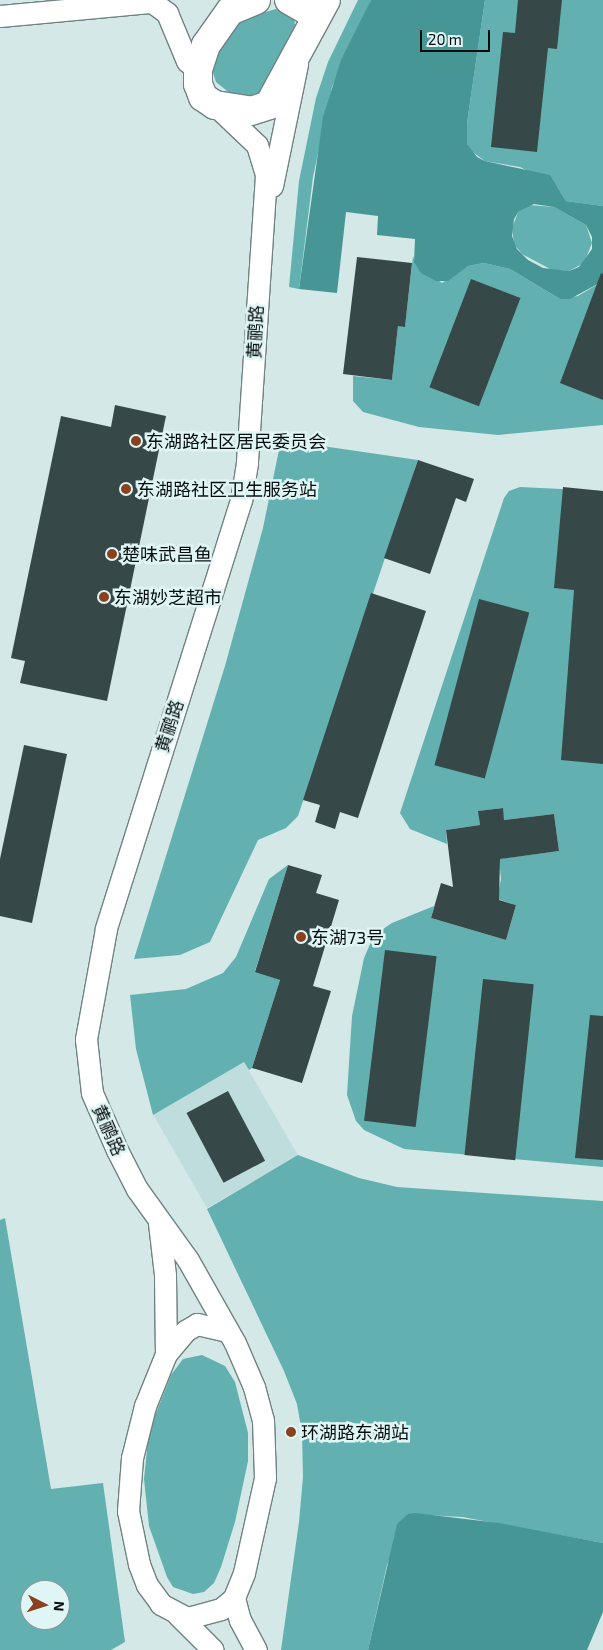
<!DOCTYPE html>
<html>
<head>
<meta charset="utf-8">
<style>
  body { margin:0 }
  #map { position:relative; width:603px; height:1650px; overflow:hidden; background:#d3e8e7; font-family:"Exo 2","Noto Sans SC",sans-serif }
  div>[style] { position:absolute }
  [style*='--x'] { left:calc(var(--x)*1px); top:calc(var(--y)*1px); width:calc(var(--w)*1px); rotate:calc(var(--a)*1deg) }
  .built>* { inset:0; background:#bfdddd; transform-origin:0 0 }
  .forest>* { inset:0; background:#62b0b0 }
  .water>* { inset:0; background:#479696 }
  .building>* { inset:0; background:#374848; transform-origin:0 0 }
  .roads { filter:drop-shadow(1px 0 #708282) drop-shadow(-1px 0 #708282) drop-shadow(0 1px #708282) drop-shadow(0 -1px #708282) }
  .street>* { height:21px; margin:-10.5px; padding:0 10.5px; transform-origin:10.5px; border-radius:10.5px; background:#fff }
  .secondary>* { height:28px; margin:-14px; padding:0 14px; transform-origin:14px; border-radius:14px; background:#fff }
  .dots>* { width:14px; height:14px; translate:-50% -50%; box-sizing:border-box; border:2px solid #e0f5f5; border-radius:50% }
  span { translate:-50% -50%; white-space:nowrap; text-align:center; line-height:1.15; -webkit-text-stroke:5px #e0f5f5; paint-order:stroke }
  .street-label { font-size:18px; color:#070d0d }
  .poi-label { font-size:18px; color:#070d0d }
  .left { translate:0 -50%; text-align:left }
  .north { position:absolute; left:20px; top:1580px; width:50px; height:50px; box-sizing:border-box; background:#e0f5f5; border:1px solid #899898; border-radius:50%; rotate:95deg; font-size:14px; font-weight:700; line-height:20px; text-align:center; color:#070d0d }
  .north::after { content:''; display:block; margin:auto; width:18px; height:22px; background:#89421d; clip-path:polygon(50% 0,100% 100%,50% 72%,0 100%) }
  .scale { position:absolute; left:420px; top:30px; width:70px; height:22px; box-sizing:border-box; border:2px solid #070d0d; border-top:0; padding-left:6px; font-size:15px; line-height:18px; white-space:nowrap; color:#070d0d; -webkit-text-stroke:4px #e0f5f5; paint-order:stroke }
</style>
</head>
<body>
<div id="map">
  <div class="built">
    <i style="left:244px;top:1062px;width:108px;height:105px;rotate:60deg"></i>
  </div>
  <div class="forest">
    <i style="clip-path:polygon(358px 0,371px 0,332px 87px,313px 177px,299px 289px,289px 287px,299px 181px,316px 98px,328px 62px)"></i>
    <i style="clip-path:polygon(485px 0,603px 0,603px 206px,566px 201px,556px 185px,520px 167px,485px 161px,471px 151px,467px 144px,467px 123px)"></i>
    <i style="clip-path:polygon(276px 9px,294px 18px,296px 31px,276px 80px,255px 99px,232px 95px,216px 82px,212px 70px,214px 56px,227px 33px,244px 18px)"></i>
    <i style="clip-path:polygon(529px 205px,554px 207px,586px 225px,592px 243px,584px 263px,569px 271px,552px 270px,522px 254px,514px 244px,512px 228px,519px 210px)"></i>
    <i style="clip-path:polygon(413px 256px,415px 262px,442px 283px,468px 266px,484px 263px,510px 269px,560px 299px,578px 296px,603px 281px,603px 425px,498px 435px,419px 427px,363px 412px,353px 401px,353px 376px,392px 380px,398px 326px,405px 326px)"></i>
    <i style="clip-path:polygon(281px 440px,418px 460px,298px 816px,286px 828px,258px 840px,210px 942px,180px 955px,134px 959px,225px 666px,263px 528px)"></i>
    <i style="clip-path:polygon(520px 487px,603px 491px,603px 1167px,404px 1149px,364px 1130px,356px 1121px,347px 1095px,352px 1016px,364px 958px,374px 935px,392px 923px,434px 906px,431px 918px,506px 940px,516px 905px,497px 899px,501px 879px,499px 859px,559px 851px,554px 814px,504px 820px,502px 808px,479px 811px,480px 825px,446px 830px,447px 844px,410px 829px,400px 813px,504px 498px,509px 491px)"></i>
    <i style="clip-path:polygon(288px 865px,255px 971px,280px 980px,252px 1068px,249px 1070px,244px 1062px,153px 1115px,136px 1049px,130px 995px,186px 989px,223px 973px,236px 957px,269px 879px)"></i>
    <i style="clip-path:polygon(298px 1155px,359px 1178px,397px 1187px,603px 1201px,603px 1543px,462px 1517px,408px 1514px,387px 1565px,368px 1650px,281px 1650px,299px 1522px,303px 1477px,302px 1433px,297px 1404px,284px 1371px,207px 1209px)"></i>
    <i style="clip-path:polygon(evenodd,5px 1218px,51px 1489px,103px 1483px,125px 1642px,111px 1650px,0 1650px,0 1220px,5px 1218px,30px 1590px,60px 1590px,60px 1620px,30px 1620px,30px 1590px)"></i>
    <i style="clip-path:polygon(202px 1355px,225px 1366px,235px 1382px,248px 1433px,248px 1461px,235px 1522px,221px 1567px,214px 1583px,204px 1592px,193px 1594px,173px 1587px,167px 1577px,149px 1526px,144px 1479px,149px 1431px,171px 1375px,183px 1359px)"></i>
  </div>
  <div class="water">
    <i style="clip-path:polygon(evenodd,371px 0,485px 0,467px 123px,467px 144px,477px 157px,485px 161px,550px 175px,566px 201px,603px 206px,603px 281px,570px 299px,560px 299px,510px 269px,484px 263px,468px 266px,448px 281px,436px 281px,421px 273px,414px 262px,415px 239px,377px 235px,378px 216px,346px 212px,337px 293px,299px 289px,323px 117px,341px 60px,371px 0,534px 204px,554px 207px,586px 225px,592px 237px,592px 249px,579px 267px,569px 271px,543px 268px,528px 260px,517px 249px,512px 236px,514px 219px,519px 211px,534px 204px)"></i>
    <i style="clip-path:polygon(415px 1513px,499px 1523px,603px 1543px,603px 1612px,587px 1650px,368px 1650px,397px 1524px,408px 1514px)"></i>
  </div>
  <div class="building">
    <i style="clip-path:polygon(518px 0,562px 0,557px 49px,548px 48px,537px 152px,491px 147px,503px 32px,515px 33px)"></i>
    <i style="clip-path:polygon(357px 257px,412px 263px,405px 327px,398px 326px,392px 380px,343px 374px)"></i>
    <i style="clip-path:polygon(601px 273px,603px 274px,603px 400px,560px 383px)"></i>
    <i style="left:471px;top:279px;width:53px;height:116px;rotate:21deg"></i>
    <i style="clip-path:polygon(115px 405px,166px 416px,107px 701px,20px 683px,25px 661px,11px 658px,61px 416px,111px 427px)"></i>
    <i style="clip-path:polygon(418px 460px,474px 479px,466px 502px,456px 498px,430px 574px,384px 558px)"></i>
    <i style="clip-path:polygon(563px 487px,603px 491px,603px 764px,561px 760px,574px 590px,554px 588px)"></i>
    <i style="clip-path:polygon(371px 593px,426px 611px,358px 818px,340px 812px,335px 829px,315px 822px,320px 805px,303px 800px)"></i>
    <i style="left:479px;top:599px;width:52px;height:172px;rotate:15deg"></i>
    <i style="clip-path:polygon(24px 745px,67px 754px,32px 923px,0 916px,0 859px)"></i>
    <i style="clip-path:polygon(503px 808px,504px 820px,554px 814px,559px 851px,500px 859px,499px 900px,516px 905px,506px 940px,431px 918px,441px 883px,453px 887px,446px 830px,480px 825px,478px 811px)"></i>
    <i style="clip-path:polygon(288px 865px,322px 875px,316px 893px,339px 900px,313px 986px,331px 991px,302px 1083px,252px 1068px,280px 980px,255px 972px)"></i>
    <i style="left:385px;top:950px;width:52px;height:172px;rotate:7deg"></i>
    <i style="left:483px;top:979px;width:51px;height:177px;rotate:6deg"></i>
    <i style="clip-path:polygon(590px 1015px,603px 1016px,603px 1160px,575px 1158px)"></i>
    <i style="left:228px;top:1091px;width:79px;height:47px;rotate:62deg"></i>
  </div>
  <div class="roads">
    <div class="street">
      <i style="--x:0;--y:16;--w:153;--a:-5.3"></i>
      <i style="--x:152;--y:2;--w:19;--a:36"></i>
      <i style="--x:167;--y:13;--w:52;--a:67.4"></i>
      <i style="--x:187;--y:61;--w:14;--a:39"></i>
      <i style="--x:215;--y:105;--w:58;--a:43.6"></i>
      <i style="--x:257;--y:145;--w:31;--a:73"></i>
      <i style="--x:266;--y:175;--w:289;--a:93.8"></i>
      <i style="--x:247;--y:463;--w:37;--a:99"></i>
      <i style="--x:241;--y:500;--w:450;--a:107.5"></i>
      <i style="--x:106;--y:929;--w:112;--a:100.3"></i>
      <i style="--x:86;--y:1039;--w:54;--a:83.7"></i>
      <i style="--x:92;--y:1093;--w:62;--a:66.3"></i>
      <i style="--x:117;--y:1150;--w:44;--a:62.9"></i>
      <i style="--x:137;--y:1189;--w:87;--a:54.3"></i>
      <i style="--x:188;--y:1260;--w:95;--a:60.5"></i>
      <i style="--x:235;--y:1343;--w:48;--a:66.6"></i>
      <i style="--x:254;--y:1387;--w:34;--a:75"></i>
      <i style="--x:263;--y:1420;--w:58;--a:88"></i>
      <i style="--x:265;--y:1478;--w:97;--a:102.5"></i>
      <i style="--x:244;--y:1573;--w:27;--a:112"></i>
      <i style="--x:234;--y:1598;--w:17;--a:140"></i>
      <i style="--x:221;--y:1609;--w:35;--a:165"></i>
      <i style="--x:187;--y:1618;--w:30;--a:-152"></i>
      <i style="--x:161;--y:1604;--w:24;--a:-126"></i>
      <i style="--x:147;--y:1585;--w:22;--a:-111"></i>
      <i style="--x:139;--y:1564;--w:54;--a:-101.7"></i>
      <i style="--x:128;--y:1511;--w:53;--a:-85.7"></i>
      <i style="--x:132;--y:1458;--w:54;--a:-76"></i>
      <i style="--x:145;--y:1406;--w:56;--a:-68"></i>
      <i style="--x:166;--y:1354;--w:30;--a:-50"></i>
      <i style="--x:185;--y:1331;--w:14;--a:-30"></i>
      <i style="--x:197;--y:1324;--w:32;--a:13"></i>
      <i style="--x:272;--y:186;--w:125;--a:-78.4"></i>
      <i style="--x:159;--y:1223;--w:52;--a:83.4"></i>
      <i style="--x:165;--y:1275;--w:79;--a:89.3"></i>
      <i style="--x:234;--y:1598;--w:23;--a:75"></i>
      <i style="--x:240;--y:1620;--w:34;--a:62"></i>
      <i style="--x:178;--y:1615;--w:49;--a:45"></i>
    </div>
    <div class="secondary">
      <i style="--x:256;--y:0;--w:28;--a:157"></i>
      <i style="--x:230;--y:11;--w:42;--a:125.2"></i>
      <i style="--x:206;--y:45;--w:26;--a:108"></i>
      <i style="--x:198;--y:70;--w:14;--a:90"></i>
      <i style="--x:198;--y:84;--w:14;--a:69"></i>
      <i style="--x:203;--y:97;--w:14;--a:34"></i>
      <i style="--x:215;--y:105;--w:36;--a:9"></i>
      <i style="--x:251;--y:111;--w:19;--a:-18"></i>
      <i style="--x:269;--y:105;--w:119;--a:-61.5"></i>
      <i style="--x:289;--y:0;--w:32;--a:30"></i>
    </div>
  </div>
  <div class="dots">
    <i style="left:136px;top:441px;background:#89421d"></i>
    <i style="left:126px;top:489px;background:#89421d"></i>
    <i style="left:112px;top:554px;background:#89421d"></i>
    <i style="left:104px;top:597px;background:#89421d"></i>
    <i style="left:301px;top:937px;background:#89421d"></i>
    <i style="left:291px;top:1432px;background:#89421d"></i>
  </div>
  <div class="street-label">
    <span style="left:255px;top:332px;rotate:-87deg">黄鹂路</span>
    <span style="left:169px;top:726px;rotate:-72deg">黄鹂路</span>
    <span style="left:109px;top:1130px;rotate:66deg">黄鹂路</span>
  </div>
  <div class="poi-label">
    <span class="left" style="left:146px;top:441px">东湖路社区居民委员会</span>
    <span class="left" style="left:137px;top:489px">东湖路社区卫生服务站</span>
    <span class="left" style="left:122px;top:554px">楚味武昌鱼</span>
    <span class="left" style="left:114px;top:597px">东湖妙芝超市</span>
    <span class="left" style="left:311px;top:937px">东湖73号</span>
    <span class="left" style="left:301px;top:1432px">环湖路东湖站</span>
  </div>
  <div class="north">N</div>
  <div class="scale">20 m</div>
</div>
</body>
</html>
